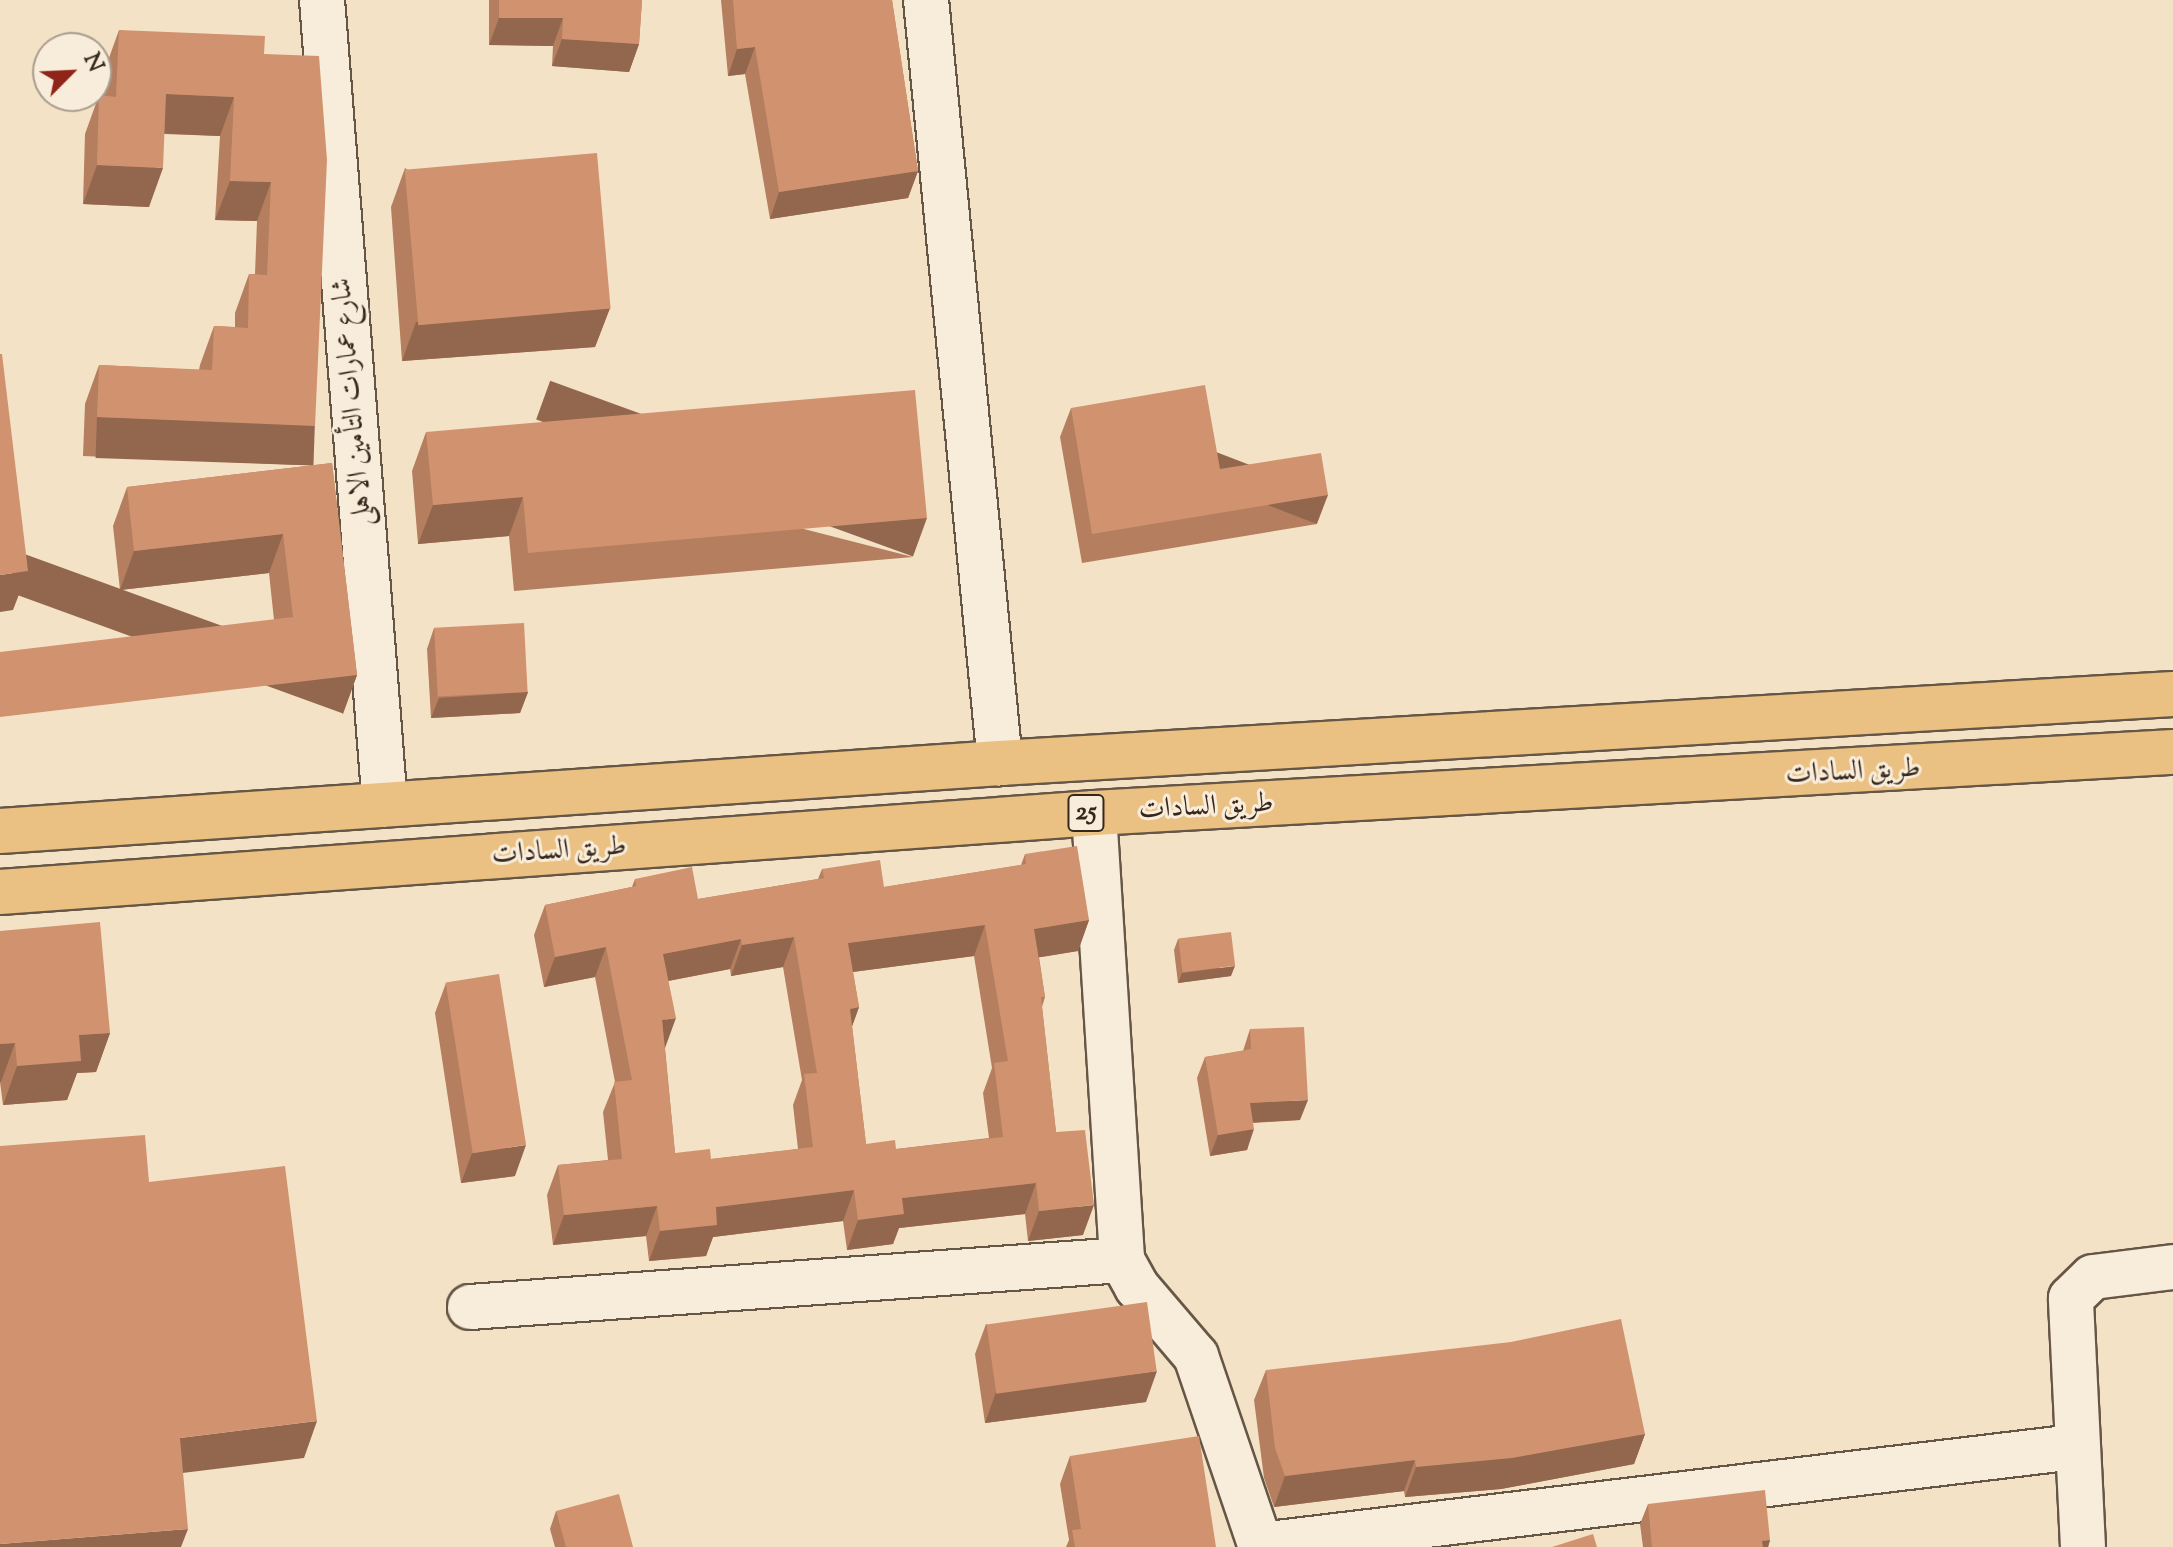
<!DOCTYPE html>
<html>
<head>
<meta charset="utf-8">
<style>
  body { margin:0 }
  #map { position:relative; width:2173px; height:1547px; overflow:hidden; background:#f4e2c6; font-family:"Sorts Mill Goudy",Amiri,serif }
  div>[style] { position:absolute }
  [style*='--x'] { left:calc(var(--x)*1px); top:calc(var(--y)*1px); width:calc(var(--w)*1px); rotate:calc(var(--a)*1deg) }
  .roads { filter:drop-shadow(2px 0 #665646) drop-shadow(-2px 0 #665646) drop-shadow(0 2px #665646) drop-shadow(0 -2px #665646) }
  .street>* { height:44px; margin:-22px; padding:0 22px; transform-origin:22px; border-radius:22px; background:#f8ecda }
  .primary>* { height:44px; margin:-22px; padding:0 22px; transform-origin:22px; border-radius:22px; background:#eac183 }
  .wall>* { inset:0; background:#b47e5f }
  .shaded-wall>* { inset:0; background:#92674e; transform-origin:0 0 }
  .building>* { inset:0; background:#d1936f; transform-origin:0 0 }
  span { translate:-50% -50%; white-space:nowrap; text-align:center; line-height:1.15; -webkit-text-stroke:6px #f8ecda; paint-order:stroke }
  .shield-label span { padding:2px 6px; background:#f8ecda; border:2px solid; border-radius:6px; -webkit-text-stroke-width:0 }
  .shield-label { font-size:26px; color:#36271c; font-weight:700 }
  .street-label { font-size:28px; color:#36271c }
  .north { position:absolute; left:32px; top:32px; width:80px; height:80px; box-sizing:border-box; background:#f8ecda; border:2px solid #aa9d8e; border-radius:50%; rotate:66deg; font-size:22px; font-weight:700; line-height:32px; text-align:center; color:#36271c }
  .north::after { content:''; display:block; margin:auto; width:28px; height:36px; background:#8f2418; clip-path:polygon(50% 0,100% 100%,50% 72%,0 100%) }
</style>
</head>
<body>
<div id="map">
  <div class="roads">
    <div class="street">
      <i style="--x:322;--y:0;--w:807;--a:85.53"></i>
      <i style="--x:926;--y:0;--w:767;--a:84.46"></i>
      <i style="--x:1094;--y:813;--w:448;--a:86.4"></i>
      <i style="--x:1122;--y:1260;--w:31;--a:61"></i>
      <i style="--x:1137;--y:1287;--w:91;--a:49.5"></i>
      <i style="--x:1196;--y:1356;--w:202;--a:71.2"></i>
      <i style="--x:470;--y:1307;--w:654;--a:-4.12"></i>
      <i style="--x:1261;--y:1545;--w:819;--a:-6.87"></i>
      <i style="--x:2083;--y:1547;--w:249;--a:-92.8"></i>
      <i style="--x:2071;--y:1298;--w:30;--a:-44"></i>
      <i style="--x:2093;--y:1277;--w:81;--a:-7.1"></i>
    </div>
    <div class="primary">
      <i style="--x:0;--y:831;--w:1002;--a:-3.89"></i>
      <i style="--x:1000;--y:763;--w:1175;--a:-3.37"></i>
      <i style="--x:0;--y:892;--w:1097;--a:-4.13"></i>
      <i style="--x:1094;--y:813;--w:1081;--a:-3.24"></i>
    </div>
  </div>
  <div class="wall">
    <i style="clip-path:polygon(489px 0,642px 0,639px 44px,629px 72px,552px 66px,553px 46px,489px 45px)"></i>
    <i style="clip-path:polygon(721px 0,892px 0,918px 171px,908px 198px,770px 219px,745px 74px,728px 76px)"></i>
    <i style="clip-path:polygon(119px 30px,264px 54px,300px 465px,83px 456px,85px 404px,99px 365px,199px 370px,200px 365px,214px 326px,235px 327px,235px 313px,249px 274px,255px 274px,257px 221px,215px 220px,220px 136px,164px 134px,149px 207px,83px 204px,85px 134px,99px 95px,104px 96px,105px 69px)"></i>
    <i style="clip-path:polygon(405px 168px,610px 308px,595px 347px,402px 361px,391px 207px)"></i>
    <i style="clip-path:polygon(1071px 408px,1220px 469px,1317px 524px,1082px 563px,1060px 437px)"></i>
    <i style="clip-path:polygon(426px 432px,913px 557px,514px 591px,509px 536px,418px 544px,412px 471px)"></i>
    <i style="clip-path:polygon(332px 463px,357px 675px,343px 714px,274px 620px,269px 573px,120px 590px,113px 526px,127px 487px)"></i>
    <i style="clip-path:polygon(434px 628px,528px 692px,520px 713px,431px 718px,427px 649px)"></i>
    <i style="clip-path:polygon(evenodd,1025px 854px,1089px 920px,1078px 951px,1039px 957px,1045px 997px,1042px 1007px,1056px 1132px,1083px 1235px,1028px 1241px,1025px 1214px,899px 1228px,893px 1244px,847px 1250px,843px 1221px,713px 1237px,706px 1256px,649px 1261px,646px 1236px,553px 1245px,547px 1195px,558px 1165px,608px 1160px,603px 1112px,615px 1082px,595px 977px,544px 987px,534px 935px,545px 905px,632px 887px,635px 879px,698px 899px,818px 879px,822px 869px,884px 887px,1021px 865px,1025px 854px,974px 956px,992px 1068px,983px 1093px,989px 1138px,896px 1149px,866px 1144px,852px 1026px,859px 1007px,853px 972px,974px 956px,1025px 854px,783px 967px,802px 1080px,793px 1105px,798px 1149px,711px 1159px,675px 1153px,665px 1048px,668px 981px,730px 969px,731px 976px,783px 967px)"></i>
    <i style="clip-path:polygon(0 931px,110px 1033px,96px 1072px,77px 1073px,67px 1100px,3px 1105px,0 1082px)"></i>
    <i style="clip-path:polygon(1178px 939px,1231px 976px,1178px 983px,1174px 950px)"></i>
    <i style="clip-path:polygon(446px 983px,515px 1176px,461px 1183px,435px 1013px)"></i>
    <i style="clip-path:polygon(1250px 1029px,1300px 1120px,1253px 1123px,1247px 1150px,1210px 1156px,1197px 1078px,1205px 1057px,1243px 1051px)"></i>
    <i style="clip-path:polygon(986px 1324px,1146px 1402px,985px 1423px,975px 1354px)"></i>
    <i style="clip-path:polygon(1266px 1370px,1645px 1434px,1634px 1464px,1501px 1489px,1405px 1497px,1404px 1491px,1274px 1507px,1264px 1478px,1254px 1400px)"></i>
    <i style="clip-path:polygon(1070px 1456px,1216px 1547px,1066px 1547px,1069px 1540px,1060px 1484px)"></i>
    <i style="clip-path:polygon(1648px 1504px,1770px 1540px,1768px 1547px,1643px 1547px,1640px 1524px)"></i>
    <i style="clip-path:polygon(556px 1511px,633px 1547px,555px 1547px,550px 1529px)"></i>
  </div>
  <div class="shaded-wall">
    <i style="clip-path:polygon(499px 18px,563px 18px,553px 46px,489px 45px)"></i>
    <i style="clip-path:polygon(562px 39px,639px 44px,629px 72px,552px 66px)"></i>
    <i style="clip-path:polygon(755px 47px,745px 74px,728px 76px,737px 49px)"></i>
    <i style="clip-path:polygon(166px 94px,234px 97px,220px 136px,152px 133px)"></i>
    <i style="clip-path:polygon(97px 165px,163px 168px,149px 207px,83px 204px)"></i>
    <i style="clip-path:polygon(918px 171px,908px 198px,770px 219px,779px 192px)"></i>
    <i style="clip-path:polygon(230px 181px,271px 182px,257px 221px,215px 220px)"></i>
    <i style="clip-path:polygon(610px 308px,595px 347px,402px 361px,416px 322px)"></i>
    <i style="left:97px;top:417px;width:218px;height:41px;rotate:2deg"></i>
    <i style="left:1328px;top:495px;width:31px;height:239px;rotate:111deg"></i>
    <i style="clip-path:polygon(523px 497px,509px 536px,418px 544px,433px 505px)"></i>
    <i style="left:927px;top:518px;width:41px;height:401px;rotate:110deg"></i>
    <i style="clip-path:polygon(283px 534px,269px 573px,120px 590px,134px 551px)"></i>
    <i style="clip-path:polygon(28px 571px,13px 610px,0 612px,0 575px)"></i>
    <i style="left:357px;top:675px;width:41px;height:359px;rotate:110deg"></i>
    <i style="clip-path:polygon(528px 692px,520px 713px,431px 718px,439px 698px)"></i>
    <i style="clip-path:polygon(1089px 920px,1078px 951px,1023px 960px,1034px 929px)"></i>
    <i style="clip-path:polygon(985px 925px,974px 956px,837px 974px,848px 943px)"></i>
    <i style="clip-path:polygon(794px 937px,783px 967px,731px 976px,742px 945px)"></i>
    <i style="clip-path:polygon(741px 939px,730px 969px,652px 984px,663px 954px)"></i>
    <i style="clip-path:polygon(606px 947px,595px 977px,544px 987px,555px 957px)"></i>
    <i style="clip-path:polygon(1235px 966px,1231px 976px,1178px 983px,1182px 973px)"></i>
    <i style="clip-path:polygon(859px 1007px,848px 1038px,850px 1009px)"></i>
    <i style="clip-path:polygon(676px 1018px,665px 1048px,662px 1020px)"></i>
    <i style="clip-path:polygon(110px 1033px,96px 1072px,77px 1073px,67px 1100px,3px 1105px,17px 1066px,79px 1035px)"></i>
    <i style="clip-path:polygon(15px 1043px,1px 1082px,0 1082px,0 1044px)"></i>
    <i style="clip-path:polygon(1308px 1100px,1300px 1120px,1242px 1123px,1250px 1103px)"></i>
    <i style="clip-path:polygon(1254px 1129px,1247px 1150px,1210px 1156px,1218px 1135px)"></i>
    <i style="clip-path:polygon(526px 1145px,515px 1176px,461px 1183px,472px 1153px)"></i>
    <i style="clip-path:polygon(1036px 1183px,1025px 1214px,899px 1228px,893px 1244px,847px 1250px,858px 1220px,902px 1198px)"></i>
    <i style="clip-path:polygon(854px 1190px,843px 1221px,713px 1237px,706px 1256px,649px 1261px,660px 1231px,716px 1207px)"></i>
    <i style="clip-path:polygon(1094px 1205px,1083px 1235px,1028px 1241px,1039px 1211px)"></i>
    <i style="clip-path:polygon(657px 1206px,646px 1236px,553px 1245px,564px 1215px)"></i>
    <i style="clip-path:polygon(1157px 1371px,1146px 1402px,985px 1423px,996px 1392px)"></i>
    <i style="clip-path:polygon(317px 1421px,304px 1458px,166px 1475px,180px 1438px)"></i>
    <i style="clip-path:polygon(1645px 1434px,1634px 1464px,1501px 1489px,1405px 1497px,1416px 1467px)"></i>
    <i style="clip-path:polygon(1415px 1460px,1404px 1491px,1274px 1507px,1285px 1476px)"></i>
    <i style="clip-path:polygon(188px 1529px,181px 1547px,0 1547px,0 1544px)"></i>
    <i style="clip-path:polygon(1770px 1540px,1768px 1547px,1760px 1547px,1762px 1541px)"></i>
  </div>
  <div class="building">
    <i style="clip-path:polygon(499px 0,642px 0,639px 44px,562px 39px,563px 18px,499px 18px)"></i>
    <i style="clip-path:polygon(733px 0,892px 0,918px 171px,779px 192px,755px 47px,737px 49px)"></i>
    <i style="clip-path:polygon(119px 30px,265px 36px,264px 54px,319px 56px,327px 160px,315px 426px,97px 417px,99px 365px,212px 370px,214px 326px,248px 328px,249px 274px,267px 275px,271px 182px,230px 181px,234px 97px,166px 94px,163px 168px,97px 165px,99px 95px,116px 97px)"></i>
    <i style="left:597px;top:153px;width:156px;height:193px;rotate:85deg"></i>
    <i style="clip-path:polygon(0 354px,2px 354px,28px 571px,0 575px)"></i>
    <i style="clip-path:polygon(1205px 385px,1220px 469px,1321px 453px,1328px 495px,1092px 534px,1071px 408px)"></i>
    <i style="clip-path:polygon(915px 390px,927px 518px,528px 553px,523px 497px,433px 505px,426px 432px)"></i>
    <i style="clip-path:polygon(332px 463px,357px 675px,0 717px,0 652px,293px 617px,283px 534px,134px 551px,127px 487px)"></i>
    <i style="left:524px;top:623px;width:69px;height:90px;rotate:87deg"></i>
    <i style="clip-path:polygon(evenodd,1077px 846px,1089px 920px,1034px 929px,1045px 997px,1041px 997px,1056px 1132px,1085px 1130px,1094px 1205px,1039px 1211px,1036px 1183px,902px 1198px,904px 1214px,858px 1220px,854px 1190px,716px 1207px,717px 1225px,660px 1231px,657px 1206px,564px 1215px,558px 1165px,622px 1159px,614px 1082px,632px 1080px,606px 947px,555px 957px,545px 905px,636px 886px,635px 879px,692px 867px,698px 899px,824px 878px,822px 869px,880px 860px,884px 887px,1026px 864px,1025px 854px,1077px 846px,985px 925px,1008px 1061px,994px 1063px,1003px 1137px,896px 1149px,895px 1140px,866px 1144px,850px 1009px,859px 1007px,848px 943px,985px 925px,1077px 846px,794px 937px,817px 1073px,804px 1074px,813px 1147px,711px 1159px,710px 1149px,675px 1153px,662px 1020px,676px 1018px,663px 954px,741px 939px,742px 945px,794px 937px)"></i>
    <i style="clip-path:polygon(100px 922px,110px 1033px,79px 1035px,81px 1061px,17px 1066px,15px 1043px,0 1044px,0 931px)"></i>
    <i style="left:1231px;top:932px;width:34px;height:53px;rotate:83deg"></i>
    <i style="left:499px;top:974px;width:173px;height:54px;rotate:81deg"></i>
    <i style="clip-path:polygon(1304px 1027px,1308px 1100px,1250px 1103px,1254px 1129px,1218px 1135px,1205px 1057px,1251px 1049px,1250px 1029px)"></i>
    <i style="clip-path:polygon(145px 1135px,149px 1182px,285px 1166px,317px 1421px,180px 1438px,188px 1529px,0 1544px,0 1146px)"></i>
    <i style="left:1147px;top:1302px;width:70px;height:162px;rotate:82deg"></i>
    <i style="clip-path:polygon(1621px 1319px,1645px 1434px,1512px 1458px,1416px 1467px,1415px 1460px,1285px 1476px,1275px 1448px,1266px 1370px,1511px 1342px)"></i>
    <i style="clip-path:polygon(1199px 1436px,1216px 1547px,1075px 1547px,1072px 1530px,1081px 1529px,1070px 1456px)"></i>
    <i style="clip-path:polygon(1765px 1490px,1770px 1540px,1762px 1541px,1763px 1547px,1652px 1547px,1648px 1504px)"></i>
    <i style="clip-path:polygon(619px 1494px,633px 1547px,566px 1547px,556px 1511px)"></i>
    <i style="clip-path:polygon(1593px 1534px,1597px 1547px,1552px 1547px)"></i>
  </div>
  <div class="shield-label">
    <span style="left:1086px;top:813px">25</span>
  </div>
  <div class="street-label">
    <span style="left:353px;top:402px;rotate:-95deg">شارع عمارات التأمين الاهلى</span>
    <span style="left:1853px;top:772px;rotate:-3deg">طريق السادات</span>
    <span style="left:1206px;top:807px;rotate:-3deg">طريق السادات</span>
    <span style="left:559px;top:851px;rotate:-4deg">طريق السادات</span>
  </div>
  <div class="north">N</div>
</div>
</body>
</html>
